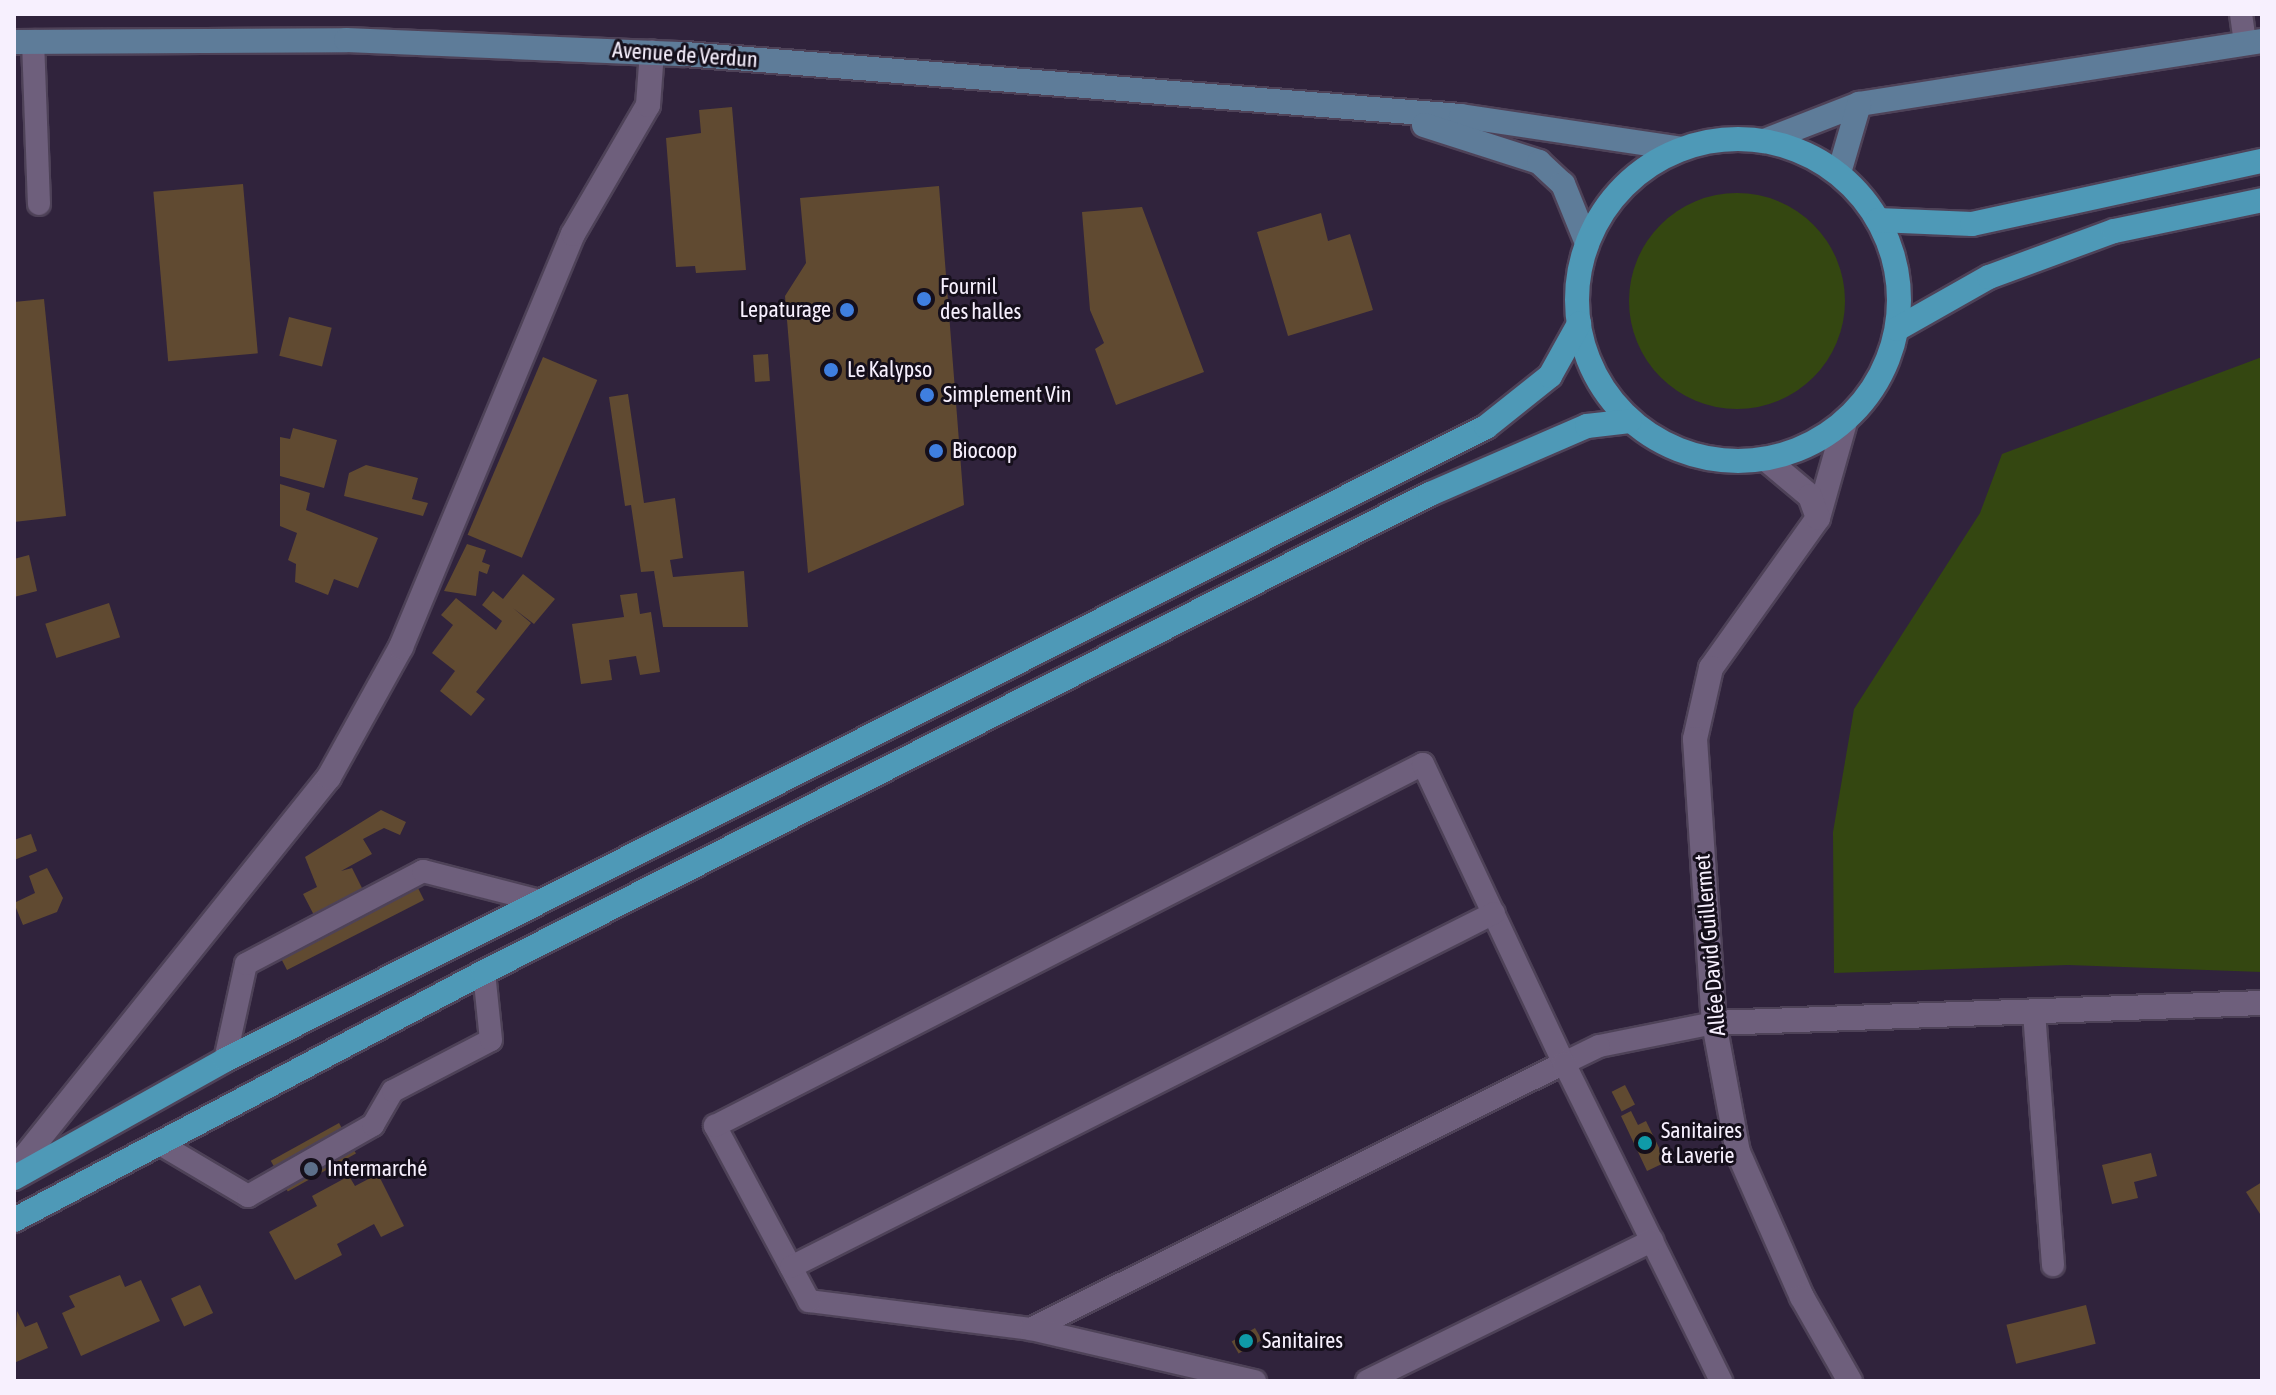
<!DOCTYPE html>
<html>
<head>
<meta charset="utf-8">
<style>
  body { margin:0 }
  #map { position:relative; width:2276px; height:1395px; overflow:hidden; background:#30233c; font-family:"Asap Condensed",sans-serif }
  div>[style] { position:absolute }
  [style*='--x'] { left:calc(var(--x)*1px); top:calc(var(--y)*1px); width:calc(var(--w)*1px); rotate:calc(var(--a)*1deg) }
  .green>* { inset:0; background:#344711 }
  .round { border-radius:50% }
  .building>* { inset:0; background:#604a31; transform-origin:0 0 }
  .roads { filter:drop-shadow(2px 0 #4e4258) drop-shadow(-2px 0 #4e4258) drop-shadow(0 2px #4e4258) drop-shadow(0 -2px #4e4258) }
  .lane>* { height:22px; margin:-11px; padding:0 11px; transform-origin:11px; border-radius:11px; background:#6e5f7c }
  .street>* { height:24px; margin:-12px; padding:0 12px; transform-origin:12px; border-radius:12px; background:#6e5f7c }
  .secondary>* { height:24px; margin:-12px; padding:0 12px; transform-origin:12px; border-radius:12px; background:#5e7c99 }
  .primary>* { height:24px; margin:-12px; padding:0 12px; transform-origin:12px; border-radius:12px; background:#4e99b7 }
  .primary>.ring { margin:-12px; padding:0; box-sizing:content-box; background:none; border:24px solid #4e99b7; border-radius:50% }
  .dots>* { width:22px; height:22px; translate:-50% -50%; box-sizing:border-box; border:4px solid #150f1b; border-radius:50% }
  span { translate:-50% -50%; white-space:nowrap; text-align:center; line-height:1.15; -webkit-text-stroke:6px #150f1b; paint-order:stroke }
  .street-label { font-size:22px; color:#f7f0fe }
  .poi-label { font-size:22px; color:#f7f0fe }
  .left { translate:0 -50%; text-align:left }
  .right { translate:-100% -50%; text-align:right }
  .frame { position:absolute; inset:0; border:16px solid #f7f0fe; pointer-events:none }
</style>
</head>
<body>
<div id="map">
  <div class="green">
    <i class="round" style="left:1629px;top:193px;width:216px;height:216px"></i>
    <i style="clip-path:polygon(2262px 357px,2262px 972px,2068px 965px,1834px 973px,1833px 832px,1854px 709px,1980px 513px,2002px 454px)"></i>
  </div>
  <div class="building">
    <i style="clip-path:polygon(732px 107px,746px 270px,696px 273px,695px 266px,676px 267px,666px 138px,701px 133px,699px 110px)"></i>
    <i style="left:243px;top:184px;width:170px;height:90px;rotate:85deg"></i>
    <i style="clip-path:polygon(939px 186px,964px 505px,808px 573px,785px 296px,806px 263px,800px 198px)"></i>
    <i style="clip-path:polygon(1142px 207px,1204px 372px,1116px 405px,1095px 349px,1104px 343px,1090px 310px,1082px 212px)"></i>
    <i style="clip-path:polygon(1321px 213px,1328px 241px,1350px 234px,1373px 310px,1288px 336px,1257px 232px)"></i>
    <i style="clip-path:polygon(44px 299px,66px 516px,14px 522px,14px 302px)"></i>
    <i style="left:289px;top:317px;width:44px;height:40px;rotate:14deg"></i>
    <i style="left:768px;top:354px;width:27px;height:15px;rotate:86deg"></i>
    <i style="left:543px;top:357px;width:59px;height:193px;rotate:23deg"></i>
    <i style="clip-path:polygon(628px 394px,644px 503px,675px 498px,683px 558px,670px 560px,673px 577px,744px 571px,748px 627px,663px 627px,654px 571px,641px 572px,631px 505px,625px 506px,609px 397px)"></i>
    <i style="clip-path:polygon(293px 428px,337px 440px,324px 488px,280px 476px,280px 437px,290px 439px)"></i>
    <i style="clip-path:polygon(366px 465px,418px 478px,412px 499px,428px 503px,423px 516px,344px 496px,349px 473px)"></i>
    <i style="clip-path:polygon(280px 484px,310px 493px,306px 510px,378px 538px,358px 588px,334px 579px,328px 595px,295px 582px,296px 564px,288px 560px,297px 533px,280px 526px)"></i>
    <i style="clip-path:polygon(467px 544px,486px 550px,482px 562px,490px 565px,487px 574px,479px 571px,476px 596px,444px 591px)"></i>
    <i style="clip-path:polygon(29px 555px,37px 591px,14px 597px,14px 559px)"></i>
    <i style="clip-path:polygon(523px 574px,555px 599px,534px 624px,513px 608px,531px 623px,476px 692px,485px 699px,471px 716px,440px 691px,455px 671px,432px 653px,453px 625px,441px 615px,456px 598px,496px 630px,502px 621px,482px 605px,493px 591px,503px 599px)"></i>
    <i style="clip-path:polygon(637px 593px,640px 614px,651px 612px,660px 672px,640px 675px,636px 656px,609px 660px,612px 680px,581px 684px,572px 624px,624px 617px,620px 595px)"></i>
    <i style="left:109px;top:603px;width:36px;height:67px;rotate:72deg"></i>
    <i style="clip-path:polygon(381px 810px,406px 822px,400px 835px,384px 828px,363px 839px,372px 854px,341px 871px,352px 868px,365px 894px,410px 872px,424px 900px,287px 970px,272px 941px,316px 919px,303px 894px,317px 887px,305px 857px)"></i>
    <i style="clip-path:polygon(31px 834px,37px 851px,14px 860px,14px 840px)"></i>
    <i style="clip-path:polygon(47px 868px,63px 898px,57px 912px,23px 925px,14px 903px,35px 893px,29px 876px)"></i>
    <i style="left:1625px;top:1085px;width:22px;height:15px;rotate:63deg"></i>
    <i style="clip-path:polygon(1631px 1111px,1638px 1125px,1646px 1121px,1666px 1162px,1647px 1171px,1621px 1116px)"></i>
    <i style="left:339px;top:1123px;width:35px;height:78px;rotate:61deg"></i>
    <i style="clip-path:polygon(2151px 1153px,2157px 1176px,2134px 1182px,2138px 1198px,2112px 1204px,2102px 1165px)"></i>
    <i style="clip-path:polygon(378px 1174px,404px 1226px,381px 1237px,374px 1224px,337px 1244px,342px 1255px,295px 1280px,269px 1232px,317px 1206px,312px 1196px,349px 1176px,355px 1186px)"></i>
    <i style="clip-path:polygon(2262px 1182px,2262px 1217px,2246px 1192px)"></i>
    <i style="clip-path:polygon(120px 1275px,125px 1287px,141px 1280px,160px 1321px,81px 1356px,62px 1313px,75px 1307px,69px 1296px)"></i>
    <i style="left:200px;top:1285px;width:31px;height:32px;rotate:65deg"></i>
    <i style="left:2086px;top:1305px;width:40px;height:82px;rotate:76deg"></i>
    <i style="clip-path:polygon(17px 1311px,25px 1327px,37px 1322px,48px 1348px,14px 1363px)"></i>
    <i style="left:1255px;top:1328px;width:14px;height:27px;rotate:60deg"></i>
  </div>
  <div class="roads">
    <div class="lane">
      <i style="--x:2241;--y:14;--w:30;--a:82"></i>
      <i style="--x:33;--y:41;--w:163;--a:87.9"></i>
      <i style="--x:2034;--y:1012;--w:254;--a:85.7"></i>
      <i style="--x:1714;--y:1023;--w:117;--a:168.7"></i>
      <i style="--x:1599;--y:1046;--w:39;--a:154"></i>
      <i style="--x:1564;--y:1063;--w:596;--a:153.48"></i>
      <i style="--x:1031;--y:1329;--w:224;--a:-172.8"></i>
      <i style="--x:809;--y:1301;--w:199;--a:-118.2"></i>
      <i style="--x:715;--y:1126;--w:795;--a:-27.08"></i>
      <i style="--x:1423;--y:764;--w:331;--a:64.8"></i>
      <i style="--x:1564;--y:1063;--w:355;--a:63.7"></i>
      <i style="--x:225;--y:1060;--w:98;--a:-77.7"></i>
      <i style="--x:246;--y:964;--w:200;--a:-27.7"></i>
      <i style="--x:423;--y:871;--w:121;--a:14.4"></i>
      <i style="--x:162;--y:1145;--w:100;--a:30.7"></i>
      <i style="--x:248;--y:1196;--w:144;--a:-29.6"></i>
      <i style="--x:373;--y:1125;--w:39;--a:-60"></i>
      <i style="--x:393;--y:1091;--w:110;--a:-27.5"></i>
      <i style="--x:491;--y:1040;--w:68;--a:-95.9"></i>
      <i style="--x:791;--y:1267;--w:787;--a:-26.73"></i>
      <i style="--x:1031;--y:1329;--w:230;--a:13.1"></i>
      <i style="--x:1367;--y:1381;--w:318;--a:-26.2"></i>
    </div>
    <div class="street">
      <i style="--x:1845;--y:422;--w:100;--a:105.7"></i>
      <i style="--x:1818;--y:518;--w:184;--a:125.5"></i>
      <i style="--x:1711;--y:668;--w:73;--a:102.7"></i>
      <i style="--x:1695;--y:739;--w:285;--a:86.2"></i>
      <i style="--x:1714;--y:1023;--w:131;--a:79.5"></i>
      <i style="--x:1738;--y:1152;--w:158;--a:66.2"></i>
      <i style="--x:1802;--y:1297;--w:97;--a:60.3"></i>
      <i style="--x:1767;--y:460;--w:56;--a:39.9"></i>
      <i style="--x:1810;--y:496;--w:23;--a:70"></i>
      <i style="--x:1714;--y:1023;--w:548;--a:-2.09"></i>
      <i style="--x:14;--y:1170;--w:504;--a:-51.29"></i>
      <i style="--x:329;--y:777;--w:149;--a:-61"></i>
      <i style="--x:401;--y:647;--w:447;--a:-67.4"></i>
      <i style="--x:573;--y:234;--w:149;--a:-59.8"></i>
      <i style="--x:648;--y:105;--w:53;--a:-85.7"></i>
    </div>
    <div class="secondary">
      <i style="--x:14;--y:42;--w:332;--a:-0.3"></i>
      <i style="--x:346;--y:40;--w:339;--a:2.4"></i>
      <i style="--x:685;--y:54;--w:778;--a:4.57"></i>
      <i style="--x:1461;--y:116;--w:223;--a:8.5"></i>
      <i style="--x:1424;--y:125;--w:121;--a:17.8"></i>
      <i style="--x:1539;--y:162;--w:33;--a:43"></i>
      <i style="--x:1563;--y:184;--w:64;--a:67.9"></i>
      <i style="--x:1764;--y:141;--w:102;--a:-21.3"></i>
      <i style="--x:1859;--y:104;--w:408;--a:-8.9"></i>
      <i style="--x:1839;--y:173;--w:72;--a:-73.8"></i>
    </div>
    <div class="primary">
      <i class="ring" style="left:1577px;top:139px;width:298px;height:298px"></i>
      <i style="--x:1878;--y:220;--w:94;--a:2.4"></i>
      <i style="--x:1972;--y:224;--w:297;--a:-12.3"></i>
      <i style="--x:1897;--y:329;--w:106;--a:-29.5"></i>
      <i style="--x:1989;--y:277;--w:133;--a:-20.2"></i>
      <i style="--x:2114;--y:231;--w:151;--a:-11.8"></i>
      <i style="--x:14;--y:1178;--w:242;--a:-29.2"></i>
      <i style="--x:225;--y:1060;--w:1411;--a:-26.66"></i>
      <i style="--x:1486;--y:427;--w:82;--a:-38.6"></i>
      <i style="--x:1550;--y:376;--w:60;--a:-60.9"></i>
      <i style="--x:14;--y:1220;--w:531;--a:-27.82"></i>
      <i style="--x:484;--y:972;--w:1060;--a:-26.81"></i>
      <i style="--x:1430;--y:494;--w:171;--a:-23.4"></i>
      <i style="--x:1587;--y:426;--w:43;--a:-6.6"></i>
    </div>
  </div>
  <div class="dots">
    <i style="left:924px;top:299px;background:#3f7fe0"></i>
    <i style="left:847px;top:310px;background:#3f7fe0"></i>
    <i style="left:831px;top:370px;background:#3f7fe0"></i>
    <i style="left:927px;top:395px;background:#3f7fe0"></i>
    <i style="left:936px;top:451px;background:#3f7fe0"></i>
    <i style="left:1645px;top:1143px;background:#0f9aa8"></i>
    <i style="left:311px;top:1169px;background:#5c6f8a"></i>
    <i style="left:1246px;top:1341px;background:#0f9aa8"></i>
  </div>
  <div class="street-label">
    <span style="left:685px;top:55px;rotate:4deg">Avenue de Verdun</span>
    <span style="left:1710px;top:945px;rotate:-95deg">Allée David Guillermet</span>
  </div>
  <div class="poi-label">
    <span class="left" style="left:940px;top:299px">Fournil<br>des halles</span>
    <span class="right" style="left:831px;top:310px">Lepaturage</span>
    <span class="left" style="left:847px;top:370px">Le Kalypso</span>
    <span class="left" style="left:943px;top:395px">Simplement Vin</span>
    <span class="left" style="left:952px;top:451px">Biocoop</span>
    <span class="left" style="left:1661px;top:1143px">Sanitaires<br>&amp; Laverie</span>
    <span class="left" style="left:327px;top:1169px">Intermarché</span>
    <span class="left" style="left:1262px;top:1341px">Sanitaires</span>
  </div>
  <div class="frame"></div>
</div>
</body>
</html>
